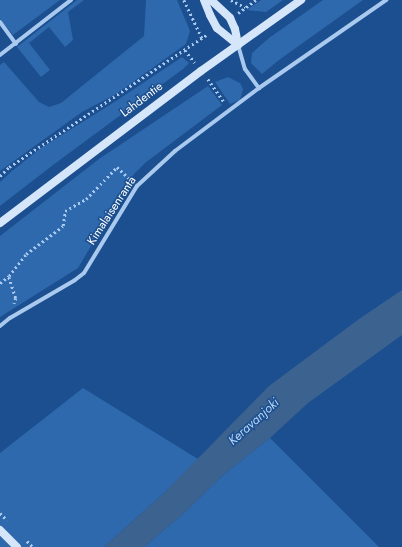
<!DOCTYPE html>
<html>
<head>
<meta charset="utf-8">
<style>
  body { margin:0 }
  #map { position:relative; width:402px; height:547px; overflow:hidden; background:#1b4f8f; font-family:Jost,sans-serif }
  div>[style] { position:absolute }
  [style*='--x'] { left:calc(var(--x)*1px); top:calc(var(--y)*1px); width:calc(var(--w)*1px); rotate:calc(var(--a)*1deg) }
  .green>* { inset:0; background:#2e69ad }
  .water>* { inset:0; background:#3c6290 }
  .path>* { height:2.5px; margin-top:-1.25px; transform-origin:0; background:repeating-linear-gradient(90deg,#a9c9ee 0 2px,transparent 0 5px) }
  .street>* { height:4px; margin:-2px; padding:0 2px; transform-origin:2px; border-radius:2px; background:#a9c9ee }
  .secondary>* { height:8px; margin:-4px; padding:0 4px; transform-origin:4px; border-radius:4px; background:#d6e6fa }
  span { translate:-50% -50%; white-space:nowrap; text-align:center; line-height:1.15; -webkit-text-stroke:3px #1b4f8f; paint-order:stroke }
  .street-label { font-size:12px; color:#fff }
  .water-label { font-size:13px; color:#b5d3f5; font-style:italic }
</style>
</head>
<body>
<div id="map">
  <div class="green">
    <i style="clip-path:polygon(0 0,60px 0,13px 35px,0 19px)"></i>
    <i style="clip-path:polygon(77px 0,84px 0,68px 12px,73px 40px,65px 47px,49px 27px,29px 43px,50px 70px,41px 77px,17px 47px)"></i>
    <i style="clip-path:polygon(146px 0,177px 0,190px 31px,186px 44px,116px 94px,82px 112px,0 171px,0 65px,4px 62px,39px 102px,49px 107px,61px 103px,144px 36px)"></i>
    <i style="clip-path:polygon(261px 0,283px 0,266px 12px,247px 10px)"></i>
    <i style="clip-path:polygon(323px 0,363px 0,279px 60px,262px 74px,251px 63px,252px 53px,269px 38px)"></i>
    <i style="clip-path:polygon(182px 57px,189px 63px,183px 69px,53px 165px,0 206px,0 182px,12px 171px,41px 148px,116px 101px)"></i>
    <i style="clip-path:polygon(228px 77px,240px 83px,243px 89px,240px 100px,230px 104px,215px 82px)"></i>
    <i style="clip-path:polygon(208px 86px,222px 105px,145px 163px,134px 174px,78px 268px,0 317px,0 236px,99px 159px)"></i>
    <i style="clip-path:polygon(83px 388px,198px 459px,164px 493px,104px 547px,0 547px,0 453px)"></i>
    <i style="clip-path:polygon(270px 438px,379px 547px,144px 547px,184px 513px,223px 475px)"></i>
  </div>
  <div class="water">
    <i style="clip-path:polygon(402px 290px,402px 335px,308px 403px,270px 438px,223px 475px,184px 513px,144px 547px,104px 547px,164px 493px,269px 386px,359px 319px)"></i>
  </div>
  <div class="path">
    <i style="--x:184;--y:0;--w:42;--a:64.7"></i>
    <i style="--x:231;--y:0;--w:16;--a:27"></i>
    <i style="--x:238;--y:13;--w:22;--a:-36"></i>
    <i style="--x:185;--y:50;--w:16;--a:52"></i>
    <i style="--x:208;--y:79;--w:29;--a:55"></i>
    <i style="--x:0;--y:176;--w:13;--a:-45"></i>
    <i style="--x:9;--y:167;--w:239;--a:-33.8"></i>
    <i style="--x:9;--y:277;--w:22;--a:72"></i>
    <i style="--x:16;--y:298;--w:6;--a:108"></i>
    <i style="--x:0;--y:283;--w:11;--a:-38"></i>
    <i style="--x:9;--y:276;--w:28;--a:-52"></i>
    <i style="--x:26;--y:254;--w:46;--a:-37.1"></i>
    <i style="--x:63;--y:226;--w:15;--a:-82"></i>
    <i style="--x:65;--y:211;--w:24;--a:-30"></i>
    <i style="--x:86;--y:199;--w:45;--a:-45.9"></i>
    <i style="--x:117;--y:167;--w:19;--a:43"></i>
    <i style="--x:0;--y:513;--w:10;--a:45"></i>
    <i style="--x:27;--y:541;--w:8;--a:45"></i>
  </div>
  <div class="street">
    <i style="--x:0;--y:22;--w:27;--a:54"></i>
    <i style="--x:238;--y:45;--w:25;--a:74"></i>
    <i style="--x:245;--y:69;--w:24;--a:54"></i>
    <i style="--x:0;--y:55;--w:90;--a:-37.8"></i>
    <i style="--x:0;--y:326;--w:13;--a:-39"></i>
    <i style="--x:10;--y:318;--w:75;--a:-30.3"></i>
    <i style="--x:75;--y:280;--w:11;--a:-38"></i>
    <i style="--x:84;--y:273;--w:102;--a:-58.7"></i>
    <i style="--x:137;--y:186;--w:52;--a:-42.6"></i>
    <i style="--x:175;--y:151;--w:105;--a:-36.9"></i>
    <i style="--x:259;--y:88;--w:155;--a:-34.7"></i>
  </div>
  <div class="secondary">
    <i style="--x:204;--y:0;--w:16;--a:68"></i>
    <i style="--x:210;--y:15;--w:15;--a:62"></i>
    <i style="--x:217;--y:28;--w:27;--a:39"></i>
    <i style="--x:211;--y:0;--w:26;--a:43"></i>
    <i style="--x:230;--y:18;--w:12;--a:66"></i>
    <i style="--x:235;--y:29;--w:16;--a:79"></i>
    <i style="--x:0;--y:223;--w:252;--a:-37.1"></i>
    <i style="--x:201;--y:71;--w:123;--a:-35.4"></i>
    <i style="--x:0;--y:530;--w:24;--a:45"></i>
  </div>
  <div class="street-label">
    <span style="left:142px;top:100px;rotate:-37deg">Lahdentie</span>
    <span style="left:112px;top:211px;rotate:-57deg">Kimalaisenranta</span>
  </div>
  <div class="water-label">
    <span style="left:254px;top:422px;rotate:-42deg">Keravanjoki</span>
  </div>
</div>
</body>
</html>
